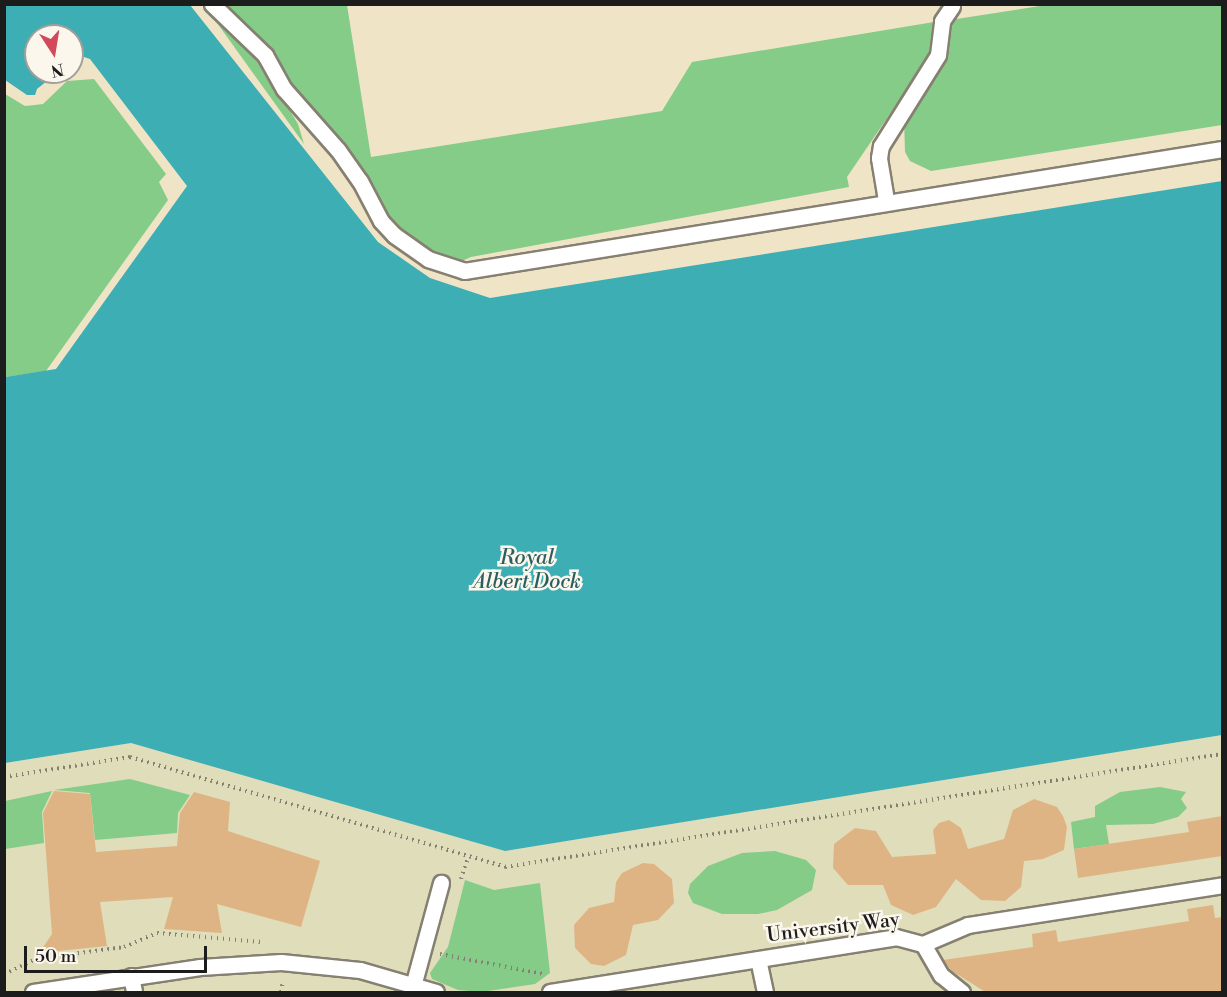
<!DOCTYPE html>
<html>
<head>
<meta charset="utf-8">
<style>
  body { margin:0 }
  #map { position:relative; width:1227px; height:997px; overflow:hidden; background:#f0e4c7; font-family:"Libre Bodoni",serif }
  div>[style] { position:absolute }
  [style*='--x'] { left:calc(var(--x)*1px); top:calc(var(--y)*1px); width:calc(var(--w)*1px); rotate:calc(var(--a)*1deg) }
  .built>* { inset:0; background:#e0ddbb }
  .green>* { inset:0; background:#84cc88 }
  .water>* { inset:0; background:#3daeb4 }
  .building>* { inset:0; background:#dfb484 }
  .path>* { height:4px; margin-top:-2px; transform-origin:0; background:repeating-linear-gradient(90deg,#868072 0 1.5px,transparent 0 6px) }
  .roads { filter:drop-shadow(2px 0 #868072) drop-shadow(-2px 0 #868072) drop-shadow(0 2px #868072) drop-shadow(0 -2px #868072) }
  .lane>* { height:15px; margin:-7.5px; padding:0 7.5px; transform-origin:7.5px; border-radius:7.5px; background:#fff }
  span { translate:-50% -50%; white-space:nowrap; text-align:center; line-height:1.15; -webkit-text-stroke:5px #fbf7ec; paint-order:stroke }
  .street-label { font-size:20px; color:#1c1c1c }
  .water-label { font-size:21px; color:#2b5e60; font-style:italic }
  .frame { position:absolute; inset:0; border:6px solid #1c1c1c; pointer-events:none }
  .north { position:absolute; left:24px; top:24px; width:60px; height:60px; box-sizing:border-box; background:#fbf7ec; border:2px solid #a29f99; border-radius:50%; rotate:168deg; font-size:16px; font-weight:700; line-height:24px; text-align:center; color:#1c1c1c }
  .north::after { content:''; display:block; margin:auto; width:21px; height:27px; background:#d1495b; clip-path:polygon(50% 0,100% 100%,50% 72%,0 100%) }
  .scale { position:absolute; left:24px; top:946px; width:183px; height:27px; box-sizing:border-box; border:3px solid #1c1c1c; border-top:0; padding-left:8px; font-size:18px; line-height:21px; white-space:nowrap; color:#1c1c1c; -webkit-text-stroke:4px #fbf7ec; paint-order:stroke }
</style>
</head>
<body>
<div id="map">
  <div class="built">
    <i style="clip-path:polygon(1222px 735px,1222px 992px,5px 992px,5px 763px,131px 743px,505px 851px)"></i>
  </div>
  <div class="green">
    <i style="clip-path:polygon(221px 5px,347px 5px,371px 157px,662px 111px,692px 62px,934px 22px,935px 33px,932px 52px,847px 177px,849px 187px,471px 257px,457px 263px,414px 243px,387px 220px,259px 40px)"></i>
    <i style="clip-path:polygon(1046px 5px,1222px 5px,1222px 125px,931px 171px,910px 161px,905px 152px,904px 118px,945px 58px,950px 20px)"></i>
    <i style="clip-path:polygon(207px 9px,248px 42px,298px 124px,304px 144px)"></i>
    <i style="clip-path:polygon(94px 79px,166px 174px,159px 182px,168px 200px,46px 371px,5px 377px,5px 94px,25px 106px,35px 105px,43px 104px,67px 81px)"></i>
    <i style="clip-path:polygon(130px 779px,190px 795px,178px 813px,177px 833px,95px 840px,90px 793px,54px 790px)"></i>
    <i style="clip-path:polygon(1160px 787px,1186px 792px,1181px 799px,1187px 808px,1178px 817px,1153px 824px,1106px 825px,1109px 844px,1074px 849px,1071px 822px,1095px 817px,1095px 806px,1120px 792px)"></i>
    <i style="clip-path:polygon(52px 791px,42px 812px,44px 843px,5px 849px,5px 801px)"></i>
    <i style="clip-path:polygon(775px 851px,806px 860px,816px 870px,812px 890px,777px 910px,758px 914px,722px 914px,693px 903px,688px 893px,690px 884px,708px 866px,742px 853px)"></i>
    <i style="clip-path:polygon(465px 880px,494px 890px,540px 883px,550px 973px,535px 984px,481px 992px,458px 990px,432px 979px,430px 973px,448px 947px)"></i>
  </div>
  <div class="water">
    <i style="clip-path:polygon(5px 4px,190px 5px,378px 242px,430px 278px,490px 298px,1222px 181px,1222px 735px,505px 851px,131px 743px,5px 763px,5px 377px,56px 369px,187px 186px,90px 59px,81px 56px,72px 61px,72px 36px,36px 36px,36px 72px,58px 72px,37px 89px,35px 95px,27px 95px,5px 80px)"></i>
  </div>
  <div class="building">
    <i style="clip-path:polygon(54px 791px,90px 794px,96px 852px,177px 846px,180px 813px,194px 792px,230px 802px,228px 831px,320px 861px,301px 927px,217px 904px,222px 933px,164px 929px,173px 897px,100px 902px,107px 946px,39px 953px,52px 934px,43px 813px)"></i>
    <i style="clip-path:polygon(1034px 799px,1057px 807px,1063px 816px,1067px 827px,1064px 850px,1043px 859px,1024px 861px,1021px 887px,1005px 901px,981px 900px,956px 879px,936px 907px,913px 915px,891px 905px,883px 885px,848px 885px,833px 868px,834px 844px,855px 828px,876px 831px,892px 857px,936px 854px,933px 830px,939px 823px,949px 820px,961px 828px,968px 849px,1004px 839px,1013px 810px)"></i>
    <i style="clip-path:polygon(1222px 816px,1222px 856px,1078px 878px,1074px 849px,1189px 832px,1187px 822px)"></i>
    <i style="clip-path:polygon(643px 863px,654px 864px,672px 879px,674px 903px,658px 920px,633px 925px,626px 955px,604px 966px,591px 964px,575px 948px,574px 925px,589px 908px,614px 902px,616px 882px,622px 873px)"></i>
    <i style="clip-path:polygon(1213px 905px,1215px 918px,1222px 917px,1222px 993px,987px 993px,952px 971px,943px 960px,1033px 947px,1032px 934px,1056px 930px,1058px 942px,1189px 921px,1187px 909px)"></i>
  </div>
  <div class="path">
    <i style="--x:4;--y:777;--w:128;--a:-9"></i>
    <i style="--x:130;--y:757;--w:391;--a:16.3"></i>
    <i style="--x:505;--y:867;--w:726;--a:-8.96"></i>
    <i style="--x:461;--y:879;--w:23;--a:-72"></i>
    <i style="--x:440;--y:954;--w:106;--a:10.9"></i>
    <i style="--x:4;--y:974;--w:35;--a:-25"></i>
    <i style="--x:36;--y:959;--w:89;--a:-7.8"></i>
    <i style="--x:124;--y:947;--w:36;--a:-23"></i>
    <i style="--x:157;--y:933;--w:106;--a:4.9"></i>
    <i style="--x:281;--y:992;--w:11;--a:-80"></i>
  </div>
  <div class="roads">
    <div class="lane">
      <i style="--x:212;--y:4;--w:74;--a:43.9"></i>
      <i style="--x:265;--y:55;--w:39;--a:61"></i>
      <i style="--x:284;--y:89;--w:81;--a:48.5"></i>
      <i style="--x:338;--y:150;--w:38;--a:55"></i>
      <i style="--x:360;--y:181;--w:45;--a:62.3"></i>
      <i style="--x:381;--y:221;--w:19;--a:47"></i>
      <i style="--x:394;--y:235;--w:42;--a:35.2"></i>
      <i style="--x:428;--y:259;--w:38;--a:18"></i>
      <i style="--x:464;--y:271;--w:768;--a:-9.14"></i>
      <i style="--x:886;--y:200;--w:43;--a:-99.5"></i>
      <i style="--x:879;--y:158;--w:12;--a:-81"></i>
      <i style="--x:881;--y:146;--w:107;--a:-57.9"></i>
      <i style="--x:938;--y:55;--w:34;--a:-83"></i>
      <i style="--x:942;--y:21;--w:18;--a:-56"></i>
      <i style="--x:923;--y:944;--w:36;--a:60"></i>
      <i style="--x:941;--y:975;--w:27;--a:39"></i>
      <i style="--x:758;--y:959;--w:34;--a:78"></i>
      <i style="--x:131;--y:976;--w:16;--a:79"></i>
      <i style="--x:413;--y:986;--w:107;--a:-74.8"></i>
      <i style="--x:33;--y:992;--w:169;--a:-8.5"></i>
      <i style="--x:200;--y:967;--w:81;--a:-3.5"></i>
      <i style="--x:281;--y:962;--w:79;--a:5.8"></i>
      <i style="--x:360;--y:970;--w:79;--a:16.1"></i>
      <i style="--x:550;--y:992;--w:350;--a:-9"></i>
      <i style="--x:896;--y:937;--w:28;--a:15"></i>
      <i style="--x:923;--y:944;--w:49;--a:-22.9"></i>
      <i style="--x:968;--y:925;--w:257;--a:-8.9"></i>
    </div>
  </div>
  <div class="street-label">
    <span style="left:833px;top:928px;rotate:-7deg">University Way</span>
  </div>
  <div class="water-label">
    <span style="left:527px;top:570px">Royal<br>Albert Dock</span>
  </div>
  <div class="frame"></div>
  <div class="north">N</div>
  <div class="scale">50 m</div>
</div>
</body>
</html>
